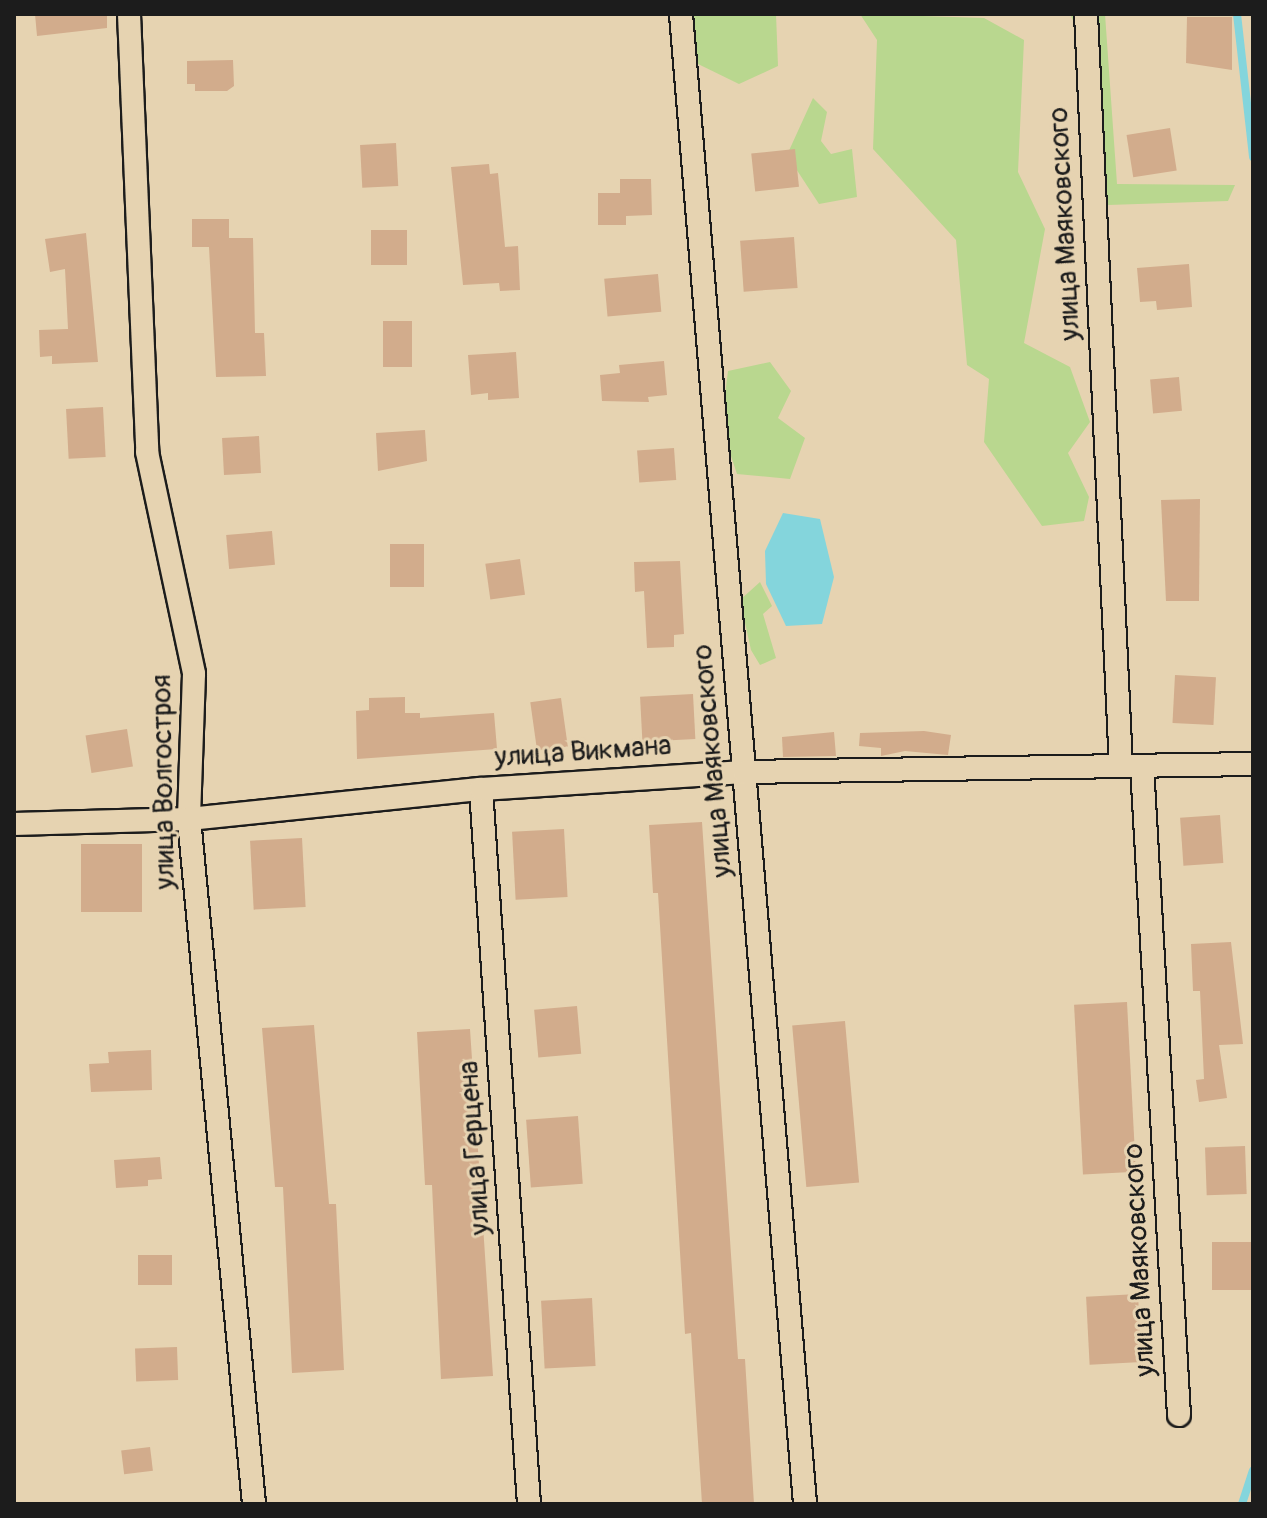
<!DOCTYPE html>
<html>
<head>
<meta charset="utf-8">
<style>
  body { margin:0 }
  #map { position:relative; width:1267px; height:1518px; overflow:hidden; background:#e6d3b1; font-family:Pangolin,sans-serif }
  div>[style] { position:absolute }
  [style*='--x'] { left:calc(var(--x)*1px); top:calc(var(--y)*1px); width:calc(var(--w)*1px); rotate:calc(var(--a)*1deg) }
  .green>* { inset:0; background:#b9d78f }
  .water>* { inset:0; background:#84d5dc }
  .stream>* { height:8px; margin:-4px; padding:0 4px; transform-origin:4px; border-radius:4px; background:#84d5dc }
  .building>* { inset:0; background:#d2ac8c; transform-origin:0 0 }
  .roads { filter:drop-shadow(2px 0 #1c1c1c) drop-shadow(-2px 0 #1c1c1c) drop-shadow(0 2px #1c1c1c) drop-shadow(0 -2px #1c1c1c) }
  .minor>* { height:22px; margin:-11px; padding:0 11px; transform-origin:11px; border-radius:11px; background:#e6d3b1 }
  span { translate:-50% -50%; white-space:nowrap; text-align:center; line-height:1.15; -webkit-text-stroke:6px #e6d3b1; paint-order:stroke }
  .street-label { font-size:28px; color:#1c1c1c }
  .frame { position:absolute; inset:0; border:16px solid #1c1c1c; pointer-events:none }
</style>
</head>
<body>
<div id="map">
  <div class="green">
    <i style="clip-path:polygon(692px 14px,776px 14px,778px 66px,739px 84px,696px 63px)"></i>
    <i style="clip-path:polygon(860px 14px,984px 18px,1024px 40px,1018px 172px,1045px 229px,1024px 343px,1070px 367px,1090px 422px,1068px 453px,1089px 497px,1084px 521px,1042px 526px,984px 442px,989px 379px,967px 365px,956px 240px,873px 149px,877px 40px)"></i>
    <i style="clip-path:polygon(1070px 14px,1105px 14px,1117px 184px,1235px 185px,1228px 201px,1108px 205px,1094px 189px,1093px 63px)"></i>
    <i style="clip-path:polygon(813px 98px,827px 112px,821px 141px,831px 154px,852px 149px,857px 197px,819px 204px,787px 155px)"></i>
    <i style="clip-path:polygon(770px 362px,791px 391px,778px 418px,805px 438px,790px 479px,737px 474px,721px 426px,728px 371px)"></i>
    <i style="clip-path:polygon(760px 582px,772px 606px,763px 614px,776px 658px,760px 665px,751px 650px,740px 600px)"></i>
  </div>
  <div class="water">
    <i style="clip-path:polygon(783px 513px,820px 519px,834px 577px,822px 624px,786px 626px,766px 584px,765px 551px)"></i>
  </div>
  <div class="stream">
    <i style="--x:1237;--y:14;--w:144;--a:83.6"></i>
    <i style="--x:1242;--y:1504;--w:35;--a:-72"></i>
  </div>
  <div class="building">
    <i style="clip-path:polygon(35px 14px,107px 14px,107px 28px,37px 36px)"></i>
    <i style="clip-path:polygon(1187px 17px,1232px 17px,1232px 70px,1186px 63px)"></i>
    <i style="clip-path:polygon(233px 60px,234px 86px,227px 91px,195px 91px,195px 84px,187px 84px,187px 61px)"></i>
    <i style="left:1170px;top:128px;width:43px;height:44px;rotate:81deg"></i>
    <i style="left:396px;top:143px;width:43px;height:36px;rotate:87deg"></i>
    <i style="left:795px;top:149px;width:38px;height:44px;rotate:84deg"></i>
    <i style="clip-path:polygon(489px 164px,490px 174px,498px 173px,505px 247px,518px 246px,520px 290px,500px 291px,499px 283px,463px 285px,451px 167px)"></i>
    <i style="clip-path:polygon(620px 179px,651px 179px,652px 215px,626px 216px,626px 225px,598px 225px,598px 193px,620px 193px)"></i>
    <i style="clip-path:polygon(192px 219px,229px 219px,229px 238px,253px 238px,255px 333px,264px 333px,266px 376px,216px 377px,209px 247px,192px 247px)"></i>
    <i style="left:371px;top:230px;width:36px;height:35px"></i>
    <i style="clip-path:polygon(86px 233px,98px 362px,52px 364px,52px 356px,40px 357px,39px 330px,68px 329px,65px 269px,50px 272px,45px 239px)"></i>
    <i style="left:794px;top:237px;width:51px;height:54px;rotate:86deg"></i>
    <i style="clip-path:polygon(1189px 264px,1192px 307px,1157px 310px,1156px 301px,1140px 302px,1137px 268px)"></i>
    <i style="left:658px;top:274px;width:38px;height:54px;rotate:85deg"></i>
    <i style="left:383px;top:321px;width:29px;height:46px"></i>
    <i style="clip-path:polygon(516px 352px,519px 398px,488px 400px,488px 393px,471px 395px,468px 355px)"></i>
    <i style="clip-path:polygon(664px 361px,667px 395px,648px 397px,649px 402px,602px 401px,600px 375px,620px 373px,619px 365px)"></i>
    <i style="left:1179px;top:377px;width:34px;height:29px;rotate:85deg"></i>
    <i style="left:103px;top:407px;width:50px;height:37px;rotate:87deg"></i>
    <i style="clip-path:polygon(425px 430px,427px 461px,378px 471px,376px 433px)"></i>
    <i style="left:259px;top:436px;width:37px;height:37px;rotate:87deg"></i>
    <i style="left:674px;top:448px;width:32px;height:37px;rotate:86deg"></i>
    <i style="clip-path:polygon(1200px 499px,1199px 601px,1166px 601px,1161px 500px)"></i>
    <i style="left:272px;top:531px;width:34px;height:46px;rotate:85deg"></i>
    <i style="left:390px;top:544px;width:34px;height:43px"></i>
    <i style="left:520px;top:559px;width:36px;height:35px;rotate:82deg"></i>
    <i style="clip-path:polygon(680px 561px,684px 634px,674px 635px,674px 647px,647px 648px,644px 591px,635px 592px,634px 562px)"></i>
    <i style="left:1175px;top:675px;width:41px;height:48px;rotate:3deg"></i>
    <i style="left:693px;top:694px;width:45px;height:53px;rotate:87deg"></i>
    <i style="clip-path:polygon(405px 697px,405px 713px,420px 713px,420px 718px,494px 713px,497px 749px,357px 759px,356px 711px,369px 710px,369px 698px)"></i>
    <i style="left:561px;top:698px;width:49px;height:31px;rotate:82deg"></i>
    <i style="left:127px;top:729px;width:38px;height:42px;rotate:81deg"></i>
    <i style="clip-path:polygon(924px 731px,951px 735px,948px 755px,905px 751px,881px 756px,881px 748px,859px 746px,860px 733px)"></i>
    <i style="clip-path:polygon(834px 732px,836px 756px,783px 757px,782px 737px)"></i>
    <i style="left:1220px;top:815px;width:48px;height:40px;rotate:86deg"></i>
    <i style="clip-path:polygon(702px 822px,738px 1359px,745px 1359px,754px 1504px,702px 1504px,691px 1333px,685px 1334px,658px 893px,653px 893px,649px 825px)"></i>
    <i style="left:564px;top:829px;width:68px;height:52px;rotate:87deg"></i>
    <i style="left:302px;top:838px;width:69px;height:52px;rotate:87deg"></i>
    <i style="left:81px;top:844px;width:61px;height:68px"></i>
    <i style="clip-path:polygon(1231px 942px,1243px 1044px,1219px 1045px,1227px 1098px,1199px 1102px,1196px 1080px,1204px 1079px,1200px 991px,1193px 991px,1191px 944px)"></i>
    <i style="left:1127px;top:1002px;width:170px;height:53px;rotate:87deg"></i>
    <i style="left:577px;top:1006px;width:48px;height:43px;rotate:85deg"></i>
    <i style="left:845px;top:1021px;width:162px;height:53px;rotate:85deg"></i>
    <i style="clip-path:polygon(314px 1025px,329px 1204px,336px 1204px,344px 1370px,292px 1373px,283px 1187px,275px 1187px,262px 1028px)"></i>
    <i style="clip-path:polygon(470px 1029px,493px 1376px,441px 1379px,432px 1185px,425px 1185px,417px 1032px)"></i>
    <i style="clip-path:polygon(151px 1050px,152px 1090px,91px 1092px,89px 1064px,109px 1063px,108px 1052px)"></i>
    <i style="left:578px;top:1116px;width:68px;height:52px;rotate:86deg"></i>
    <i style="left:1245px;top:1146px;width:48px;height:40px;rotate:88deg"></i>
    <i style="clip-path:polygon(160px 1157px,162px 1179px,148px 1180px,148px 1186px,116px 1188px,114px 1160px)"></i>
    <i style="left:1253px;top:1242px;width:48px;height:41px;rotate:90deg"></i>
    <i style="left:138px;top:1255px;width:34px;height:30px"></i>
    <i style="left:1138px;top:1294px;width:68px;height:52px;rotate:87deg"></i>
    <i style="left:592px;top:1298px;width:68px;height:51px;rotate:87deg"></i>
    <i style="left:177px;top:1347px;width:33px;height:42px;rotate:88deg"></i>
    <i style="left:150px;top:1447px;width:24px;height:29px;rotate:83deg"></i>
  </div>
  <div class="roads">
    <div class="minor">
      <i style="--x:129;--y:14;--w:438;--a:87.6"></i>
      <i style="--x:147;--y:452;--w:227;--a:78"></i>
      <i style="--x:194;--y:674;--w:145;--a:92"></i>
      <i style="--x:189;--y:819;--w:688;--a:84.58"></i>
      <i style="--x:681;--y:14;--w:1495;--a:85.24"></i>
      <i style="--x:1086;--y:14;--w:753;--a:87.34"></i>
      <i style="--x:1142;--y:766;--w:650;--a:86.74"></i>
      <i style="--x:481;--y:789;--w:717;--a:86.16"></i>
      <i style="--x:14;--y:824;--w:175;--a:-1.6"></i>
      <i style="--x:189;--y:819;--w:294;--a:-5.9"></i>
      <i style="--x:481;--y:789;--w:264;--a:-3.7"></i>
      <i style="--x:744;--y:772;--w:509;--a:-0.9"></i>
    </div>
  </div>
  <div class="street-label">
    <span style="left:1065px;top:224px;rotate:-93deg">улица Маяковского</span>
    <span style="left:583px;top:752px;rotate:-4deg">улица Викмана</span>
    <span style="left:713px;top:761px;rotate:-95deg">улица Маяковского</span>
    <span style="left:164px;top:782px;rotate:-91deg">улица Волгостроя</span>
    <span style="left:475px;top:1148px;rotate:-94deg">улица Герцена</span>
    <span style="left:1140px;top:1260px;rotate:-93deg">улица Маяковского</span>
  </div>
  <div class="frame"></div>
</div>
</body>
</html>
